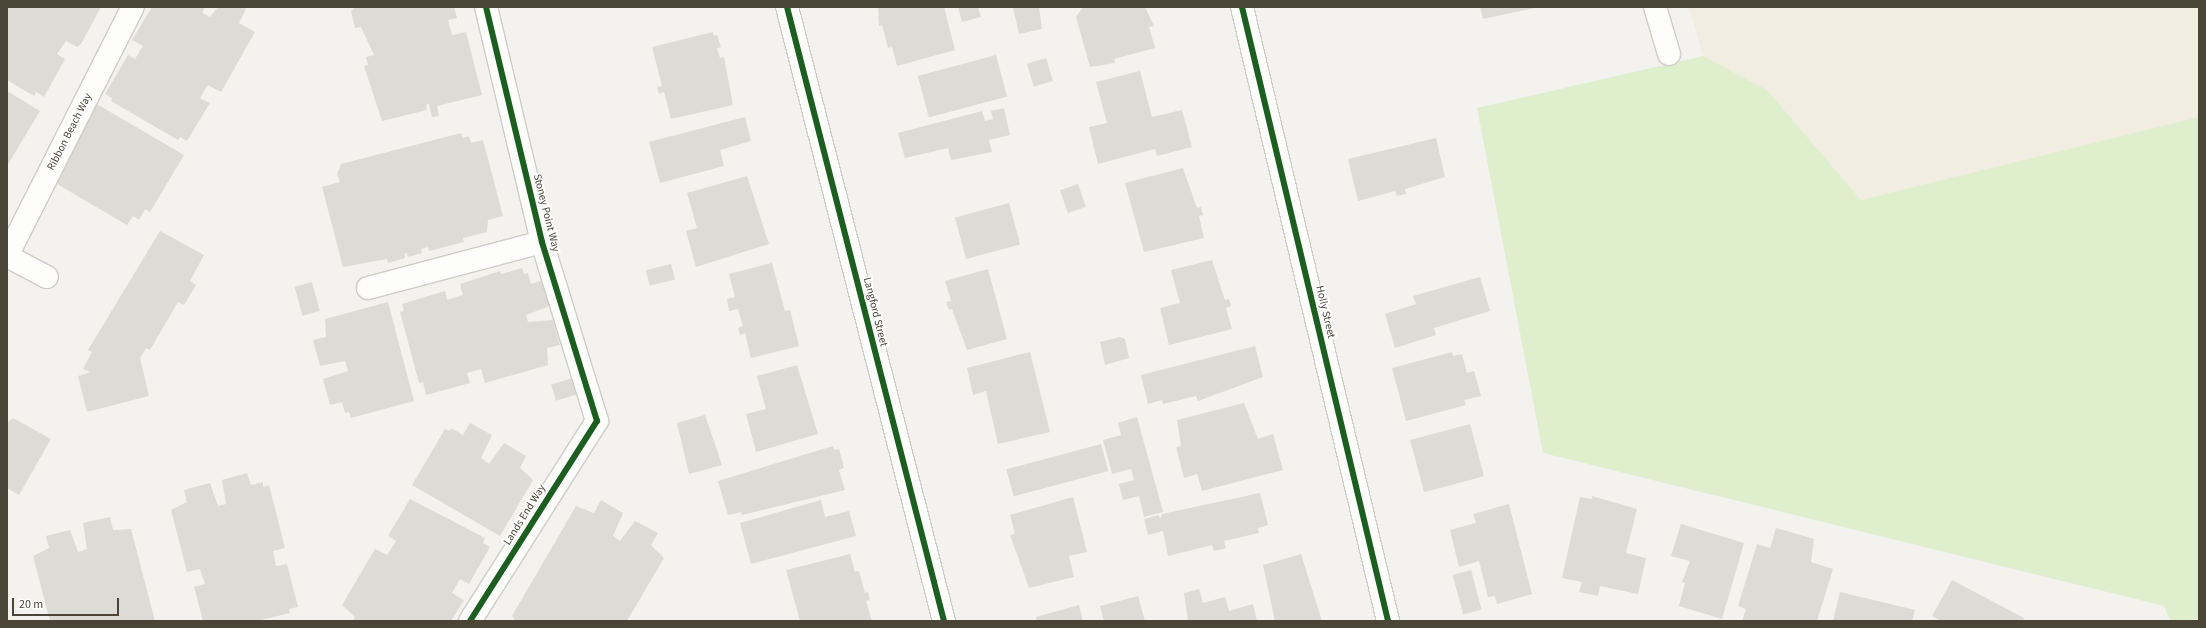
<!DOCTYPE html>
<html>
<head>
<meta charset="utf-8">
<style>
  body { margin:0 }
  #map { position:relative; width:2206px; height:628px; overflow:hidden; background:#f3f2ee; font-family:"Source Sans 3",sans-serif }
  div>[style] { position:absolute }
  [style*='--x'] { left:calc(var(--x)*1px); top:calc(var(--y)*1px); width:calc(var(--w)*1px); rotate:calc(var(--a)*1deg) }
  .education>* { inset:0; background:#f1ede0 }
  .green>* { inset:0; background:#dfefce }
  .building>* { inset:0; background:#dddbd6; transform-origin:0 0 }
  .roads { filter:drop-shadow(1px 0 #cfcdc8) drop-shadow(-1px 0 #cfcdc8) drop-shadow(0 1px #cfcdc8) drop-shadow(0 -1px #cfcdc8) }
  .minor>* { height:22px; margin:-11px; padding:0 11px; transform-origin:11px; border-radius:11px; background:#fdfdfc }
  .cycleway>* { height:6px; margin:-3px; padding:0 3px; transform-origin:3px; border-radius:3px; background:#1b5e20 }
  span { translate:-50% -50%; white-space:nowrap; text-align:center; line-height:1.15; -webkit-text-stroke:4px #fff; paint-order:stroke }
  .street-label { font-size:11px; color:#4b4538 }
  .frame { position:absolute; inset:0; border:8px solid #4b4538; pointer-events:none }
  .scale { position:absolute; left:12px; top:598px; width:107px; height:18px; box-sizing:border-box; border:2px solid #4b4538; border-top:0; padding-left:5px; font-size:12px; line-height:14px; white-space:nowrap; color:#4b4538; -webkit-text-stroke:3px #fff; paint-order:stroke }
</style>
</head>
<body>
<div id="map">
  <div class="education">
    <i style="clip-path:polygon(1689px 7px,2199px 7px,2199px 117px,1861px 200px,1767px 90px,1703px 56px)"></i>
  </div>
  <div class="green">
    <i style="clip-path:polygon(1703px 56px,1767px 90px,1861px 200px,2199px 117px,2199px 621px,2170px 621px,2164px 606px,1543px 453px,1477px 108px)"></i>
  </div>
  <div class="building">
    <i style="clip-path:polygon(7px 7px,101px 7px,81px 44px,77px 47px,66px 41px,57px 54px,65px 59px,44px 97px,36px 92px,34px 96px,7px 80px)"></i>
    <i style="clip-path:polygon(152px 7px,205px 7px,202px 13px,210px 17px,218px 7px,242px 7px,246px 9px,239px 23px,255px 32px,221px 92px,208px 85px,200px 98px,210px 103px,187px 141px,180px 137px,178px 140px,111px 101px,112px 98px,105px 94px,128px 55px,135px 59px,143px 46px,132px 40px)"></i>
    <i style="clip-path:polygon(356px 7px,454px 7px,457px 18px,448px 20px,452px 35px,466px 32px,482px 95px,437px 106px,439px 116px,432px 117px,429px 104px,426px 105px,427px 110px,382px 121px,364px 66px,368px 65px,366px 57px,374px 55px,361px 27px,355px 28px,351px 11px)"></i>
    <i style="clip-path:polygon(878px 7px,944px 7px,955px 50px,897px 66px,892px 47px,888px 48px,882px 25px,879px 26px)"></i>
    <i style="clip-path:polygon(958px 7px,978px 7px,981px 17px,962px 22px)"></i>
    <i style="clip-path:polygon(1013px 7px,1039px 7px,1042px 29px,1019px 34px)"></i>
    <i style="clip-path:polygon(1083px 7px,1145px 7px,1154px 26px,1149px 27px,1155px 48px,1114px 59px,1115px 63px,1090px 67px,1076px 17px)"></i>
    <i style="clip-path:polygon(1480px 7px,1539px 7px,1483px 19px)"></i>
    <i style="clip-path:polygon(713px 32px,714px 36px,717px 35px,721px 47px,717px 48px,720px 58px,724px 57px,733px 105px,671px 119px,664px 92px,659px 94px,657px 87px,662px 86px,652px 47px)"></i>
    <i style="left:996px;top:55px;width:43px;height:81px;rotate:75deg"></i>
    <i style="left:1046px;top:58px;width:24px;height:20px;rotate:73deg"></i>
    <i style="clip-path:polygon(1140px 71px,1152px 117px,1182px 110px,1192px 147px,1157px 156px,1155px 149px,1098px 164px,1089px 127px,1107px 123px,1096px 82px)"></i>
    <i style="clip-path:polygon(7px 91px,40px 111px,7px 166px)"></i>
    <i style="clip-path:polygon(95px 103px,184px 155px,150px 212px,145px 209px,139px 220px,133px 216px,127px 225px,57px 184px,63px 173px,56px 169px)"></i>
    <i style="clip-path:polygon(1004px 108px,1010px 135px,989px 140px,992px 152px,951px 160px,948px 148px,905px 158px,898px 133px,982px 111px,985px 121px,993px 119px,991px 111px)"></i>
    <i style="clip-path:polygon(745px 117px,751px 141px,720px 150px,724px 166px,660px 183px,649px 142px)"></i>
    <i style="clip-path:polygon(461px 133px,463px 138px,469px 136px,471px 143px,483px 140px,503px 216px,488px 220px,487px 232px,463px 238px,464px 242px,429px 251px,428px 247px,421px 249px,422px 253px,408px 257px,407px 253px,404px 254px,405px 258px,388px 263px,387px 259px,343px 267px,322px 187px,340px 182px,337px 174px,341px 164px)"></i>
    <i style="clip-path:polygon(1436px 138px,1445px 177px,1405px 189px,1406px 194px,1397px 196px,1395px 191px,1358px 201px,1348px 159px)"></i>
    <i style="clip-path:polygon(1183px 168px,1197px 208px,1201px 207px,1203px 215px,1199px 216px,1204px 238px,1144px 252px,1125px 183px)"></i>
    <i style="clip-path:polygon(747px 176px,769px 244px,696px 267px,686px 231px,697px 228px,687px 193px)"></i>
    <i style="left:1078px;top:184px;width:24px;height:19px;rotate:71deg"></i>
    <i style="left:1009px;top:203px;width:43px;height:56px;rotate:75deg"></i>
    <i style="clip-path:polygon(160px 231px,204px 255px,190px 281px,196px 285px,184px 305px,178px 302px,150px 350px,146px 348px,140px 358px,149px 396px,87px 412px,78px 376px,91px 372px,83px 369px,92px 352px,88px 350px)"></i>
    <i style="clip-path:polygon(1212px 260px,1225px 300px,1229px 299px,1231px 306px,1226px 308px,1232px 329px,1169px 345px,1160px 308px,1180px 303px,1171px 270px)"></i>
    <i style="clip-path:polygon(772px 263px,785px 311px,790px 310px,799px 346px,751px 358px,745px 333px,740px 335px,738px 328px,743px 326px,738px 309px,729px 311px,727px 299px,735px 297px,729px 274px)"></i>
    <i style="left:671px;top:264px;width:16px;height:26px;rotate:76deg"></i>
    <i style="clip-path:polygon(522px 268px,524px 274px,528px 273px,531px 284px,543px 280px,550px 306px,526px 315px,528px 322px,553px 320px,560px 345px,547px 348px,548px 365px,485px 383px,481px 369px,467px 373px,470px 383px,426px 395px,423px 382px,419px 383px,400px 312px,404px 311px,402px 304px,445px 291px,447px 300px,463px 295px,460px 284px,500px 271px,501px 274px)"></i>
    <i style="clip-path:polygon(988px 269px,1007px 339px,967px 350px,952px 309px,949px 310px,946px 302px,951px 301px,945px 281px)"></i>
    <i style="clip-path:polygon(1480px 277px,1490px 311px,1434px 328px,1436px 335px,1395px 348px,1385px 314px,1416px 304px,1413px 296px)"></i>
    <i style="left:312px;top:282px;width:30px;height:18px;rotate:75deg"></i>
    <i style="clip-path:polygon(388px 302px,414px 401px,351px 418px,349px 412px,345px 413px,342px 402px,330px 405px,323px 379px,348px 371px,345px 361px,320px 366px,313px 340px,326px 337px,325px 319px)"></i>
    <i style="clip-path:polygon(1120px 337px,1125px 339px,1129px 358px,1105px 365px,1100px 342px)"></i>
    <i style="clip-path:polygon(1255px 346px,1263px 377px,1198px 401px,1196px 396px,1163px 404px,1162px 400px,1148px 404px,1141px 375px)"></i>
    <i style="clip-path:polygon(1030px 352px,1050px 432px,998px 444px,986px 391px,973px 395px,967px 368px)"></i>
    <i style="clip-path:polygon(1452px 352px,1453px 356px,1462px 354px,1467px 373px,1474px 371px,1481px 396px,1464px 400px,1466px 405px,1406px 421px,1392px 368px)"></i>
    <i style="clip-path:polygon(797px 365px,818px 434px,756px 452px,746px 414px,766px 409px,757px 376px)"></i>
    <i style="left:576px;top:377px;width:17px;height:26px;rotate:73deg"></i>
    <i style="clip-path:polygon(1244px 403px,1258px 439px,1273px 434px,1283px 470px,1202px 491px,1197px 474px,1184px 478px,1176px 447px,1181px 446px,1177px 420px)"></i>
    <i style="clip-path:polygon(705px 415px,722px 465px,689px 474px,677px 423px)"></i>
    <i style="clip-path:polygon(1137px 417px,1163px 512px,1144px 517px,1139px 496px,1123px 500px,1119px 484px,1134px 480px,1131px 469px,1112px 474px,1103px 440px,1121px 435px,1118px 423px)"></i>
    <i style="clip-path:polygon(13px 418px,51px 439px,19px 495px,7px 488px,7px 423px)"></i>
    <i style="clip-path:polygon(470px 423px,492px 435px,481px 458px,489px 464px,504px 443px,526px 456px,520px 468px,533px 480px,500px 536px,412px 485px,445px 429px,450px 431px,451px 428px,463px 435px)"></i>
    <i style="left:1470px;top:424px;width:54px;height:62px;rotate:75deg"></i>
    <i style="left:1101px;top:444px;width:28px;height:98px;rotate:75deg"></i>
    <i style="clip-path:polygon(833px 446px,834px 450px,839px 449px,844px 468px,839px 470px,845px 490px,742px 515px,741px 512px,728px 515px,718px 481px)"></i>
    <i style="clip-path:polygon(247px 473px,251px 485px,263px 482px,263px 487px,269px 485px,285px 548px,273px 551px,276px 566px,287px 564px,298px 607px,289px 609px,290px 613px,257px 621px,203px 621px,194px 587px,205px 584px,200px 569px,187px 572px,171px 510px,187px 502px,184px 490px,210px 483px,218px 506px,226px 504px,222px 480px)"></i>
    <i style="clip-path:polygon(1260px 493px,1268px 525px,1258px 528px,1259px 533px,1224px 541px,1226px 548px,1214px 551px,1212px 545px,1168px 556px,1163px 531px,1148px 535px,1144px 519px,1159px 515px,1160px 519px,1162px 514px)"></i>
    <i style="clip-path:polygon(1592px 496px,1637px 509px,1626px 553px,1646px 558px,1638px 594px,1600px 586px,1598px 596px,1579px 592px,1582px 582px,1562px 578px,1580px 497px,1592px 499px)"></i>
    <i style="clip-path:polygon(1073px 497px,1087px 552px,1069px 556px,1074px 577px,1029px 588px,1010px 535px,1015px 534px,1010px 515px)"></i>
    <i style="clip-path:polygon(410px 499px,485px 538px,483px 543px,490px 547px,469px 584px,460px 579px,452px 593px,464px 600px,451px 621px,353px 621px,355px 617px,342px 605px,375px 549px,387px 555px,396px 541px,388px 536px)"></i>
    <i style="clip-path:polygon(601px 500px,623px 513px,613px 536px,620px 541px,635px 521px,658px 533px,651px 545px,664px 558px,627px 621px,516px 621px,512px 616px,576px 506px,594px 513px)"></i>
    <i style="clip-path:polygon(821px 500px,825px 517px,849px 511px,856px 536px,751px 564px,740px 523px)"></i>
    <i style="clip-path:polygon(1509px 504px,1532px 594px,1497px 604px,1495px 596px,1488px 597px,1479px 561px,1459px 567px,1450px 530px,1476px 523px,1473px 514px)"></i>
    <i style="clip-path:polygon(110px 517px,113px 530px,131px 529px,155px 621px,50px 621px,33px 556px,49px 548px,46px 536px,70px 530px,78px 552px,87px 549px,83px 523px)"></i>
    <i style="clip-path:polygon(1681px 524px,1744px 543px,1722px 619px,1679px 606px,1685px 583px,1682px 582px,1690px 561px,1671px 556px)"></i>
    <i style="clip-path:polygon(1776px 528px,1814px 539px,1811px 562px,1833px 569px,1817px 621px,1742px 621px,1746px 609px,1738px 606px,1757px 544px,1770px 548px)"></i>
    <i style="clip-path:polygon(850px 554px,855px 572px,859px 571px,865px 593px,868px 592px,870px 600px,866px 601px,872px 621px,800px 621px,786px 570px)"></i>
    <i style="clip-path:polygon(1301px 554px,1322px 621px,1275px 621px,1263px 565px)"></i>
    <i style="left:1471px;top:570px;width:41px;height:19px;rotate:75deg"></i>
    <i style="clip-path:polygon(1952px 580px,2024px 618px,2023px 621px,1941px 621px,1932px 616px)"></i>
    <i style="clip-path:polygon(1199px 589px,1203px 603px,1225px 597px,1229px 611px,1253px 604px,1257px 621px,1188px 621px,1184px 593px)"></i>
    <i style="clip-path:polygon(1840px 592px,1915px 610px,1912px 621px,1833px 621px)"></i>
    <i style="clip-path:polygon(1138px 596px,1145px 621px,1104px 621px,1100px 606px)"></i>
    <i style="clip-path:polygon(1079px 605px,1083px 621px,1037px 621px,1036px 617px)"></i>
  </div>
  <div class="roads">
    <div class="minor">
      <i style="--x:787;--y:7;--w:634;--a:75.66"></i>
      <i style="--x:1242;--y:7;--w:631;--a:76.62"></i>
      <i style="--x:1655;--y:7;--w:49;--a:73.4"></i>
      <i style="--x:7;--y:256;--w:279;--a:-63.2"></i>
      <i style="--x:7;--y:256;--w:45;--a:27.7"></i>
      <i style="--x:368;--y:288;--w:180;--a:-14.8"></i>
      <i style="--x:470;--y:621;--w:237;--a:-57.6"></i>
      <i style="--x:597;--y:421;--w:187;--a:-107.1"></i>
      <i style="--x:542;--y:242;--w:242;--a:-103.4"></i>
    </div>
  </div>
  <div class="cycleway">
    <i style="--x:787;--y:7;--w:634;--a:75.66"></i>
    <i style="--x:1242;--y:7;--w:631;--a:76.62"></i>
    <i style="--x:470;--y:621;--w:237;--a:-57.6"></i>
    <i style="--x:597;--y:421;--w:187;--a:-107.1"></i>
    <i style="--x:542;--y:242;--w:242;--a:-103.4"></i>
  </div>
  <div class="street-label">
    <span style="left:70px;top:132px;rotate:-63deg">Ribbon Beach Way</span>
    <span style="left:546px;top:213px;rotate:76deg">Stoney Point Way</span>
    <span style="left:875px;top:312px;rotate:76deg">Langford Street</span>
    <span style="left:1325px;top:312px;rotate:77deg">Holly Street</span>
    <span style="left:525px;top:515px;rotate:-58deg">Lands End Way</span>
  </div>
  <div class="frame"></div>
  <div class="scale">20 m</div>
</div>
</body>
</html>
